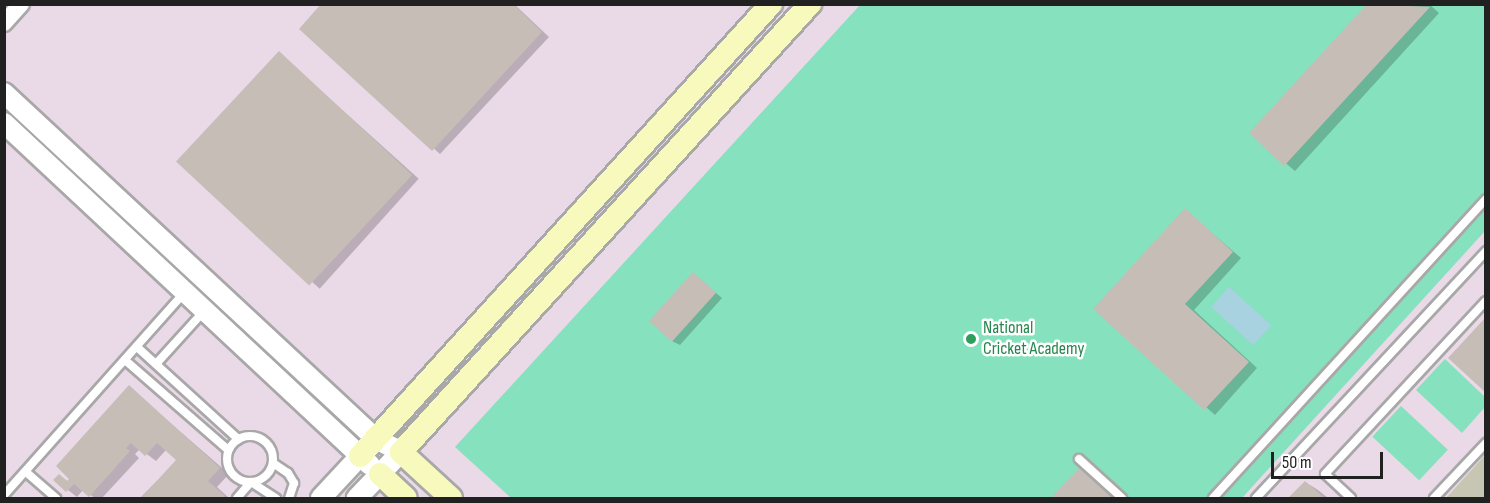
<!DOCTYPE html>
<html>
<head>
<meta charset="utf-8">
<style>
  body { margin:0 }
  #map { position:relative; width:1490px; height:503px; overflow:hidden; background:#f1eee7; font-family:"Sofia Sans Condensed",sans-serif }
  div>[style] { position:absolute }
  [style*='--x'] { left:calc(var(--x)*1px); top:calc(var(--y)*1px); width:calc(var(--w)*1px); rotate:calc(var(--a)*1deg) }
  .industrial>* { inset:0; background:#ead9e7; transform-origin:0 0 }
  .construction>* { inset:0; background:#c6c6b2 }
  .pitch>* { inset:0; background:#85e1be; transform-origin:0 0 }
  .water>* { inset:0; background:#a8d2df; transform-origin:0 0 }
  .shadow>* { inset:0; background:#0003; transform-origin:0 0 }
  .building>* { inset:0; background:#c6beb6; transform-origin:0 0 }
  .roads { filter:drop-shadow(2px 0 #a8a8a8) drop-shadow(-2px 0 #a8a8a8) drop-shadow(0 2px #a8a8a8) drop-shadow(0 -2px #a8a8a8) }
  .service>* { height:8px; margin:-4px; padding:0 4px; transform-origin:4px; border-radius:4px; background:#fff }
  .service>.ring { margin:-4px; padding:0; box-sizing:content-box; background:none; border:8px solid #fff; border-radius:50% }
  .minor>* { height:16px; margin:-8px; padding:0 8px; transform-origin:8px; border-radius:8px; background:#fff }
  .tertiary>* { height:20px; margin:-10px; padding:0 10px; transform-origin:10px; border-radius:10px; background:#fff }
  .secondary>* { height:22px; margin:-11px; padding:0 11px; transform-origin:11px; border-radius:11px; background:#f7fabc }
  .dots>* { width:16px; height:16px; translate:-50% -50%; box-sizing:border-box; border:3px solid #fff; border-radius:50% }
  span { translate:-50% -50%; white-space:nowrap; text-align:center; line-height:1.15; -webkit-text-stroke:5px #fff; paint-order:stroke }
  .leisure-label { font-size:18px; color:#27864d }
  .left { translate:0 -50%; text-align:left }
  .frame { position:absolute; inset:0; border:6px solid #212121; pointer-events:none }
  .scale { position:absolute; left:1271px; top:452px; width:112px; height:27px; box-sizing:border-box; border:3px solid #212121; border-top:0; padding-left:8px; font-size:18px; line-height:21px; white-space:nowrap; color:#212121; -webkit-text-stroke:4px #fff; paint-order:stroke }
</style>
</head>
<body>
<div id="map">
  <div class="industrial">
    <i style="left:4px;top:5px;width:1481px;height:493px"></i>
  </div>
  <div class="construction">
    <i style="clip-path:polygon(1485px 455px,1485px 498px,1446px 498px)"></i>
  </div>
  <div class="pitch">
    <i style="clip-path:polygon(860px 5px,1485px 5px,1485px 231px,1242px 498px,511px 498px,455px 447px)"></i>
    <i style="clip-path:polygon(1445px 359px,1485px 397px,1485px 407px,1462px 433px,1416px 390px)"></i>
    <i style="left:1401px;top:406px;width:64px;height:42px;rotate:43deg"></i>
  </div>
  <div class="water">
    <i style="left:1229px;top:287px;width:57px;height:27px;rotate:42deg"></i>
  </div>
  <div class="shadow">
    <i style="clip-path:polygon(323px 4px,514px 4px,549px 37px,440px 154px,301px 29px)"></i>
    <i style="clip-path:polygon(1369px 4px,1429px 4px,1439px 13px,1295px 171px,1251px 133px)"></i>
    <i style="left:279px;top:53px;width:188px;height:148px;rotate:42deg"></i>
    <i style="clip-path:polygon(1185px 210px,1241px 258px,1194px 310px,1257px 368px,1215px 415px,1095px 309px)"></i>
    <i style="clip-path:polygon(693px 274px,722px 298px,680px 345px,672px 341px)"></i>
    <i style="clip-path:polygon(129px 387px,229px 474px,217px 487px,229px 498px,140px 498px,178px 460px,166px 450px,156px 461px,140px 449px,135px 454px,139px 458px,102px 498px,95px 498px,83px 490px,77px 497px,55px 480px,59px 476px,69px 482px)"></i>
    <i style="clip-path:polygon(1081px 469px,1090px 474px,1117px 498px,1053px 498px)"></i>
    <i style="clip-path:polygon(1305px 482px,1318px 490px,1328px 498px,1290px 498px)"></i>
  </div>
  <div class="building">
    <i style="clip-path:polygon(321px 4px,513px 4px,542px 32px,432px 151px,299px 29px)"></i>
    <i style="clip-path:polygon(1367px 4px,1430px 7px,1284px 166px,1249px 133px)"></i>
    <i style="left:279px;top:51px;width:182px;height:151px;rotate:43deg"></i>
    <i style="clip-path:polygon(1185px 208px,1233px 252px,1185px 304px,1249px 362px,1204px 410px,1093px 309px)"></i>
    <i style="left:693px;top:272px;width:31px;height:66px;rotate:42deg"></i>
    <i style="clip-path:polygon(1486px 317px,1486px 393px,1448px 358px)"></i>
    <i style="clip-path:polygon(129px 385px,220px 468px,208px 481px,225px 496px,222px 498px,141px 498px,176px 460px,157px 443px,145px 456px,131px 443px,126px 448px,130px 451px,89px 497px,74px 484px,66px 492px,53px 480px,59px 474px,67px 481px,69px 479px,56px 466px)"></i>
    <i style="clip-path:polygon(1080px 467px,1115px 498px,1051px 498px)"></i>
    <i style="clip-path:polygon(1305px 481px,1324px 498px,1288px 498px)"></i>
  </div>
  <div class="roads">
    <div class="service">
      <i style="--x:137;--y:347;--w:137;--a:42.3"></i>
      <i style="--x:125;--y:360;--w:137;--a:41.1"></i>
      <i style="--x:156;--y:364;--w:72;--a:-47.8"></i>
      <i class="ring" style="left:227px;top:436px;width:38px;height:38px"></i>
      <i style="--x:1079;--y:459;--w:58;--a:42.2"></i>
      <i style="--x:273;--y:463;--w:18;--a:34"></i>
      <i style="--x:288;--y:473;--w:12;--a:59"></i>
      <i style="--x:294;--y:483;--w:16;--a:108"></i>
      <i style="--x:26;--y:472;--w:40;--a:41"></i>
      <i style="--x:4;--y:495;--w:271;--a:-48.3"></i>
      <i style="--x:237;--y:498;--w:21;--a:-49"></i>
      <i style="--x:251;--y:482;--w:30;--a:33"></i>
      <i style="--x:1213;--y:498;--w:405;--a:-47.6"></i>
      <i style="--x:1256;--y:498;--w:338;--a:-47"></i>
      <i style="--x:1351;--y:498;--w:35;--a:-137"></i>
      <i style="--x:1325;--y:474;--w:236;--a:-47.1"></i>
      <i style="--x:1434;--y:498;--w:76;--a:-46.6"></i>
    </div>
    <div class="minor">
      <i style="--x:4;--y:23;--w:25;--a:-48"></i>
    </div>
    <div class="tertiary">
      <i style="--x:4;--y:93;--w:508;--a:42.93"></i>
      <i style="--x:376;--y:439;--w:28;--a:27"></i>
      <i style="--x:401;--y:452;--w:64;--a:133.7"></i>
      <i style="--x:4;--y:123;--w:501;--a:43.06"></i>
      <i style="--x:321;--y:498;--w:57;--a:-47.1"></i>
    </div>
    <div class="secondary">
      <i style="--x:360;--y:456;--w:611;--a:-47.72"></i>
      <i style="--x:380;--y:474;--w:35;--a:43"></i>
      <i style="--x:451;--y:498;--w:68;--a:-137.4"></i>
      <i style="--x:401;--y:452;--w:607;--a:-47.61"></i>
    </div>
  </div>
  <div class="dots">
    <i style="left:971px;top:339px;background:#2e9e5b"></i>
  </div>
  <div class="leisure-label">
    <span class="left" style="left:983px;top:339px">National<br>Cricket Academy</span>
  </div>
  <div class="frame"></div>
  <div class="scale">50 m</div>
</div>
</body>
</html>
